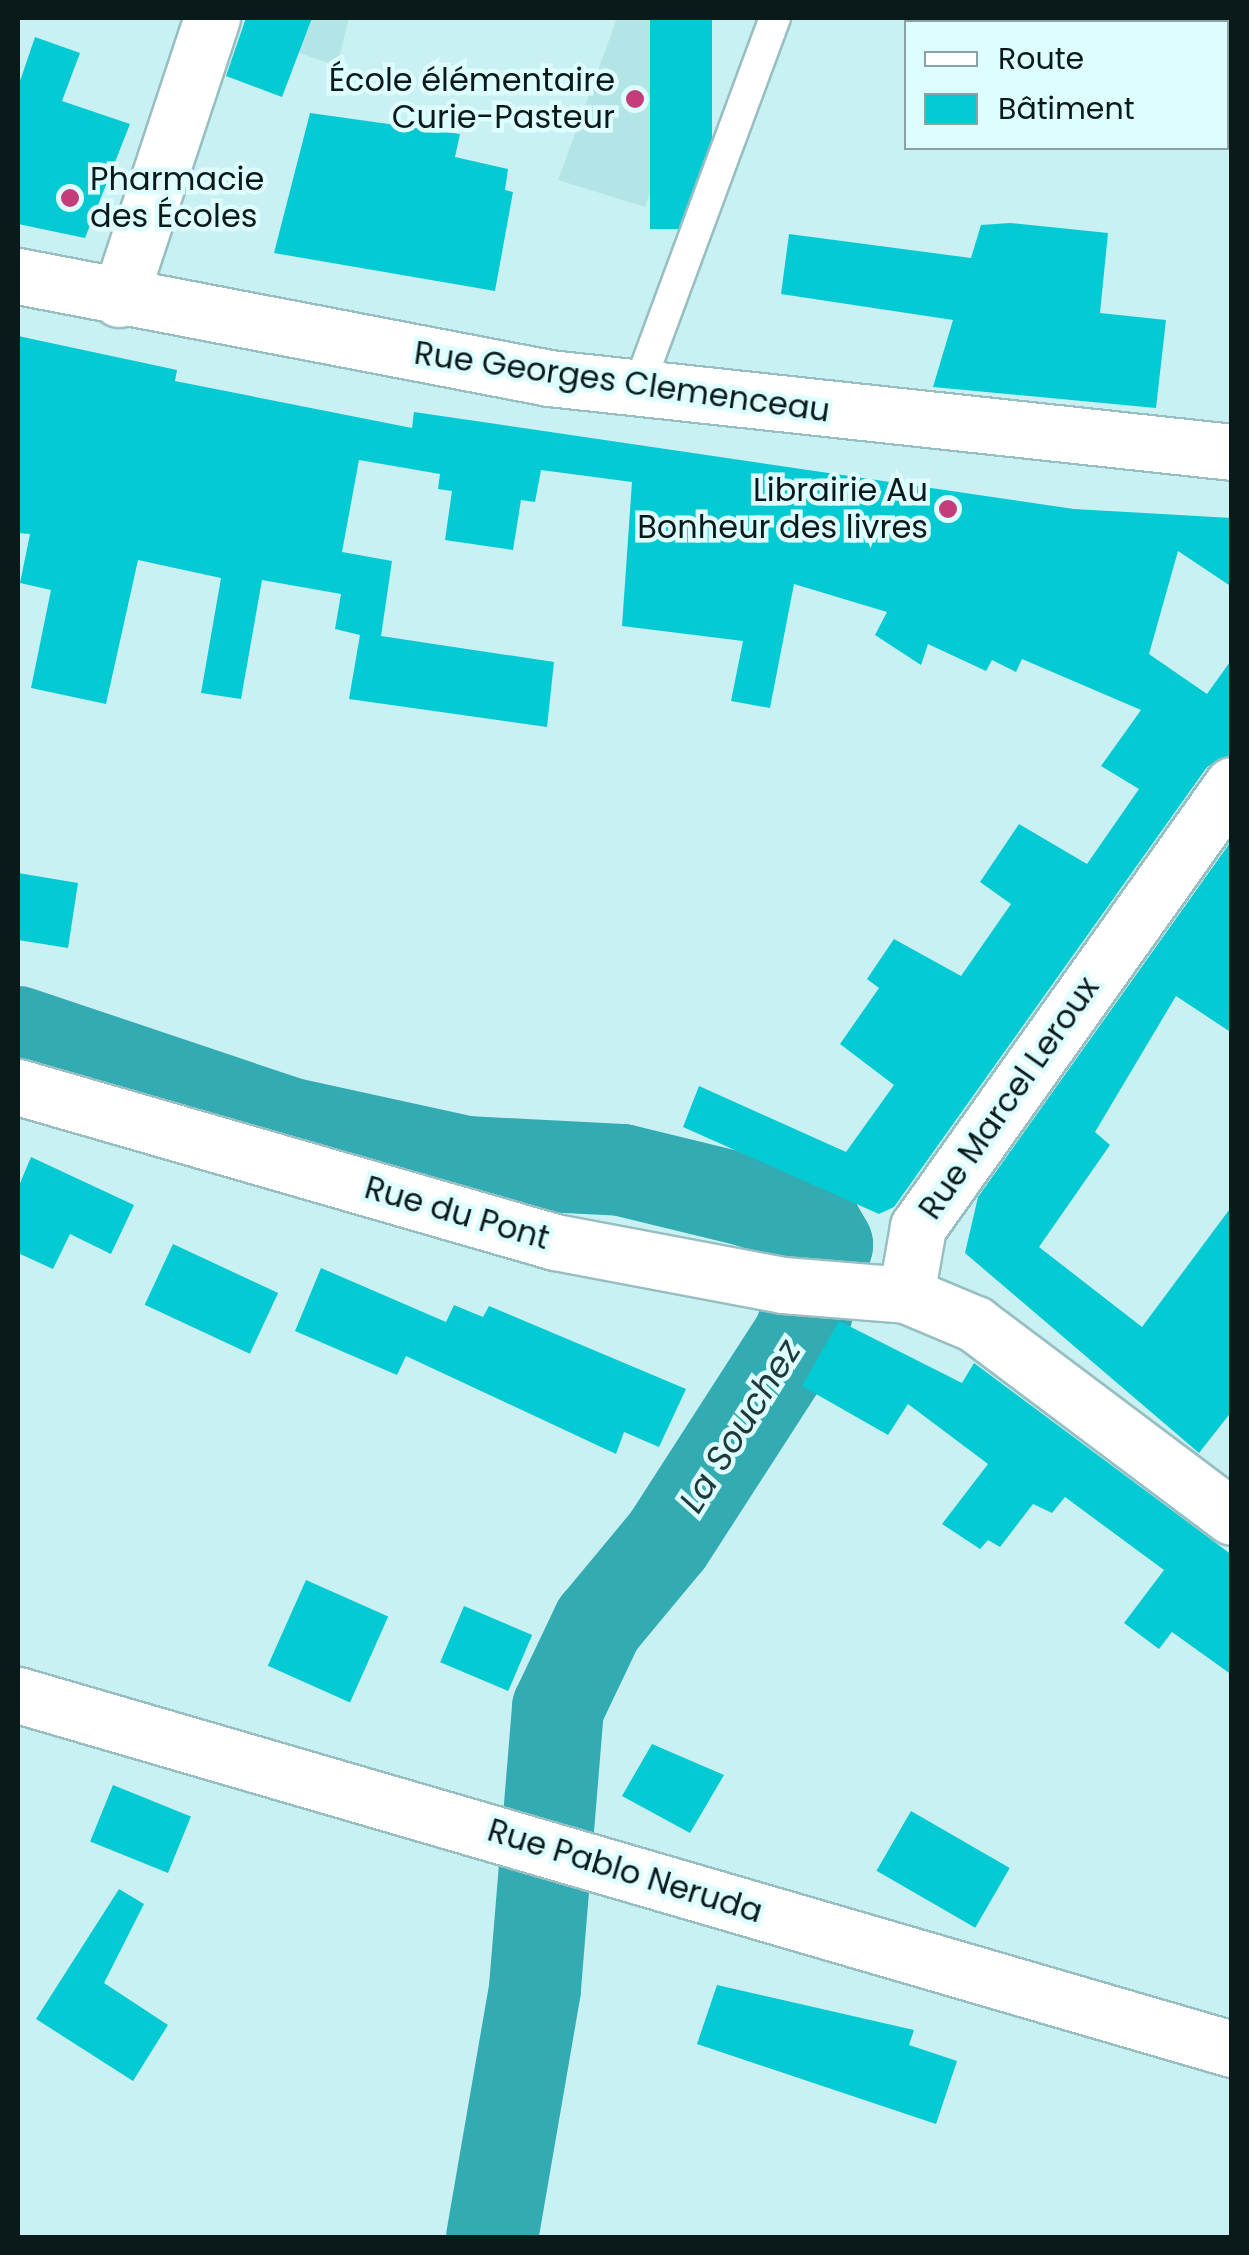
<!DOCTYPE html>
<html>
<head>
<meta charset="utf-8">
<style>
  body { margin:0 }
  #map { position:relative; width:1249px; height:2255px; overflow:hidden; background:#c9f1f3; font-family:Poppins,sans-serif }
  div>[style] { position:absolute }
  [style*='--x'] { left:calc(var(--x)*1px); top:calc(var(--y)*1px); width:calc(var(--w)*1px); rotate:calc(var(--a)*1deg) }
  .built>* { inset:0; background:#b3e5e7 }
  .river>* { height:92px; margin:-46px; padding:0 46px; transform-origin:46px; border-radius:46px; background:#32acb2 }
  .building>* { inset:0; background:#04cad3; transform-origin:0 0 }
  .roads { filter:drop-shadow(2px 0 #97bec0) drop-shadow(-2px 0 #97bec0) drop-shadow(0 2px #97bec0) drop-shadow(0 -2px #97bec0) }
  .service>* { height:30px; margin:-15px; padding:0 15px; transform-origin:15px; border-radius:15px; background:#fff }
  .minor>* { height:55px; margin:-27.5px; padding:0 27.5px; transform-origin:27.5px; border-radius:27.5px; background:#fff }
  .secondary>* { height:55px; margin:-27.5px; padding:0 27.5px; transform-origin:27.5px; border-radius:27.5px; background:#fff }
  .dots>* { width:28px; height:28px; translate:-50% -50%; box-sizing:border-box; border:5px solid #ddfdff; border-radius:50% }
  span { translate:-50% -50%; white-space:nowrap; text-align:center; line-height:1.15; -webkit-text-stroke:9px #ddfdff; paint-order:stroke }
  .poi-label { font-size:32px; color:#0a1a1b }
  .right { translate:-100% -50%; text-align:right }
  .left { translate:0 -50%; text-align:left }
  .street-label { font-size:32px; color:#0a1a1b }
  .water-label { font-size:35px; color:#1f393a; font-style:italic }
  .frame { position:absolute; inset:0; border:20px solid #0a1a1b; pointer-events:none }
  .legend { position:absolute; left:904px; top:20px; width:325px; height:130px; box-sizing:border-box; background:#ddfdff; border:2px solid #89a2a4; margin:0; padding:12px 18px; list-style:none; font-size:30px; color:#0a1a1b }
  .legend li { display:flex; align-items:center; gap:20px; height:50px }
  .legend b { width:50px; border:2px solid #89a2a4 }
</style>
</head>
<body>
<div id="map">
  <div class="built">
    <i style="clip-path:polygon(246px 18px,349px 18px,337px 66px,241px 33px)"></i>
    <i style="clip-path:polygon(617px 18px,712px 18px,645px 207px,558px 180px)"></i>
  </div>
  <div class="river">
    <i style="--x:18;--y:1032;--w:289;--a:18.6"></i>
    <i style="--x:292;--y:1124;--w:178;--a:12.3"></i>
    <i style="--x:466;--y:1162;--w:156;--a:2.9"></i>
    <i style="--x:622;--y:1170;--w:131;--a:13.7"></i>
    <i style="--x:749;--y:1201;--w:70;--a:19.2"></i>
    <i style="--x:815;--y:1224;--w:24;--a:60"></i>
    <i style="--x:827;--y:1245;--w:94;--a:106.7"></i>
    <i style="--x:800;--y:1335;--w:245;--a:122.8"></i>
    <i style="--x:667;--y:1541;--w:108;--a:129.7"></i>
    <i style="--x:598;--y:1624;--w:93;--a:115.5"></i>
    <i style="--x:558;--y:1708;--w:282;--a:94.7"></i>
    <i style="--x:535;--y:1989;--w:253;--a:99.8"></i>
  </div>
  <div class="building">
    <i style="clip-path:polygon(246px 18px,312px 18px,282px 97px,226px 76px)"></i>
    <i style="left:650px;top:18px;width:62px;height:211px"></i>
    <i style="clip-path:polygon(35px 37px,80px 53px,62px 101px,130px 124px,85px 238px,18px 224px,18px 87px)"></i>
    <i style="clip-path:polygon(310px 113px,460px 134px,455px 157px,508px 169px,505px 190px,513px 192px,495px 291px,274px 253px)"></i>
    <i style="clip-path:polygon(1010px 223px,1108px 233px,1100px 313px,1166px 320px,1156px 408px,933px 387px,953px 320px,781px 294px,789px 234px,971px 258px,981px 225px)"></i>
    <i style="clip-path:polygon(18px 336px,177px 370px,175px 381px,412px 428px,414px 412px,1074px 509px,1232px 518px,1232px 587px,1178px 551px,1149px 654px,1207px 694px,1232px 659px,1232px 754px,1207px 767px,894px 1207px,879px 1214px,683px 1127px,699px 1086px,846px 1152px,894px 1085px,840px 1044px,879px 988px,867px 979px,894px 939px,961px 976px,1011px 904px,980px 882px,1019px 824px,1087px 864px,1139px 789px,1101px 766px,1141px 710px,1022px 659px,1016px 672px,992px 660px,986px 671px,928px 644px,921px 665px,875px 635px,887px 612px,794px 584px,770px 708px,731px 701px,743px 641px,622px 626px,632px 482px,541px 470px,535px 502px,521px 500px,513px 550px,445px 540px,452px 491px,438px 489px,440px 474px,359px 460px,342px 552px,392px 561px,381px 636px,554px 662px,547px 727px,349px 699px,360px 635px,335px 629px,341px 594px,262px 580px,241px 699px,201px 693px,221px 578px,138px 560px,106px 704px,31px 688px,51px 590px,20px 583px,30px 534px,18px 533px)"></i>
    <i style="clip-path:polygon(1232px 840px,1232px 1033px,1176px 996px,1095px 1132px,1110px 1145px,1039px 1247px,1142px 1327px,1232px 1206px,1232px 1411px,1199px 1453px,965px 1253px,978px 1197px)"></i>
    <i style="clip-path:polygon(18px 873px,78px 883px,68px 948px,18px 940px)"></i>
    <i style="clip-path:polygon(31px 1157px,134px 1205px,111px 1254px,70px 1234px,53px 1269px,18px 1253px,18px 1188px)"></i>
    <i style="left:173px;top:1244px;width:116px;height:67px;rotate:25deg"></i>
    <i style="clip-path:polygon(321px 1268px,446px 1322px,454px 1305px,483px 1317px,489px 1306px,686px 1389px,659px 1447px,624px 1432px,616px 1454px,406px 1356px,397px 1375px,295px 1331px)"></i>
    <i style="clip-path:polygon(839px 1321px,962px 1383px,974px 1363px,1232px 1555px,1232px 1675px,1172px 1632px,1159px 1649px,1124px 1623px,1164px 1570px,1065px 1497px,1052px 1513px,1033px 1504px,1000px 1547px,988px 1540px,980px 1549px,942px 1524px,988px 1464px,908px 1404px,888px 1435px,802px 1386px)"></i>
    <i style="left:306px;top:1580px;width:90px;height:94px;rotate:24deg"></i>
    <i style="left:464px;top:1606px;width:74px;height:61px;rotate:23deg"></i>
    <i style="clip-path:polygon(652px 1744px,724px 1775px,690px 1833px,622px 1796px)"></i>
    <i style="left:113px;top:1785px;width:84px;height:61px;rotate:22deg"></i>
    <i style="left:911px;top:1811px;width:114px;height:69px;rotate:30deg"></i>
    <i style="clip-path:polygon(119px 1889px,144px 1904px,104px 1983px,168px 2025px,133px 2081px,36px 2019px)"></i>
    <i style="clip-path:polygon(717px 1985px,914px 2030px,909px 2045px,957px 2061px,936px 2124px,697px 2044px)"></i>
  </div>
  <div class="roads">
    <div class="service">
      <i style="--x:638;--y:388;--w:395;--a:-69.7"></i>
    </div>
    <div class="minor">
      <i style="--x:119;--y:299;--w:296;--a:-71.7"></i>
      <i style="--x:18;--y:1087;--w:559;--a:16.1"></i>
      <i style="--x:555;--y:1242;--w:232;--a:10.7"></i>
      <i style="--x:783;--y:1285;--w:123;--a:4.6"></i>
      <i style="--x:906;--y:1295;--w:75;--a:22.8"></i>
      <i style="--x:975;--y:1324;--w:321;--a:36.9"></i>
      <i style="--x:906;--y:1295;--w:69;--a:-80"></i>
      <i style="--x:918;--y:1227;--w:542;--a:-54.61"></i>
      <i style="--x:18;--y:1695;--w:1265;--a:16.26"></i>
    </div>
    <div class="secondary">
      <i style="--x:18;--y:276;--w:541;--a:10.87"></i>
      <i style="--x:549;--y:378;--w:687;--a:6.18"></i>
    </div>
  </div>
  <div class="dots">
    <i style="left:635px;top:99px;background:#c43c7a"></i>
    <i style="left:70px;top:198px;background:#c43c7a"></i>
    <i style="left:948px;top:509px;background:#c43c7a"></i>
  </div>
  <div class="poi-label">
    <span class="right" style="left:615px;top:99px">École élémentaire<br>Curie-Pasteur</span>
    <span class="left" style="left:90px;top:198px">Pharmacie<br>des Écoles</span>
    <span class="right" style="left:928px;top:509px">Librairie Au<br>Bonheur des livres</span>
  </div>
  <div class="street-label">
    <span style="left:622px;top:382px;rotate:8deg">Rue Georges Clemenceau</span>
    <span style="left:1009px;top:1098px;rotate:-55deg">Rue Marcel Leroux</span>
    <span style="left:457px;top:1213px;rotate:16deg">Rue du Pont</span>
    <span style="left:625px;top:1871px;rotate:17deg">Rue Pablo Neruda</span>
  </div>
  <div class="water-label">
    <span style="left:740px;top:1426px;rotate:-58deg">La Souchez</span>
  </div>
  <div class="frame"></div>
  <ul class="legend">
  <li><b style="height:12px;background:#fff"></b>Route</li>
  <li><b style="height:28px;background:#04cad3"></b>Bâtiment</li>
  </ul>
</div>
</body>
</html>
